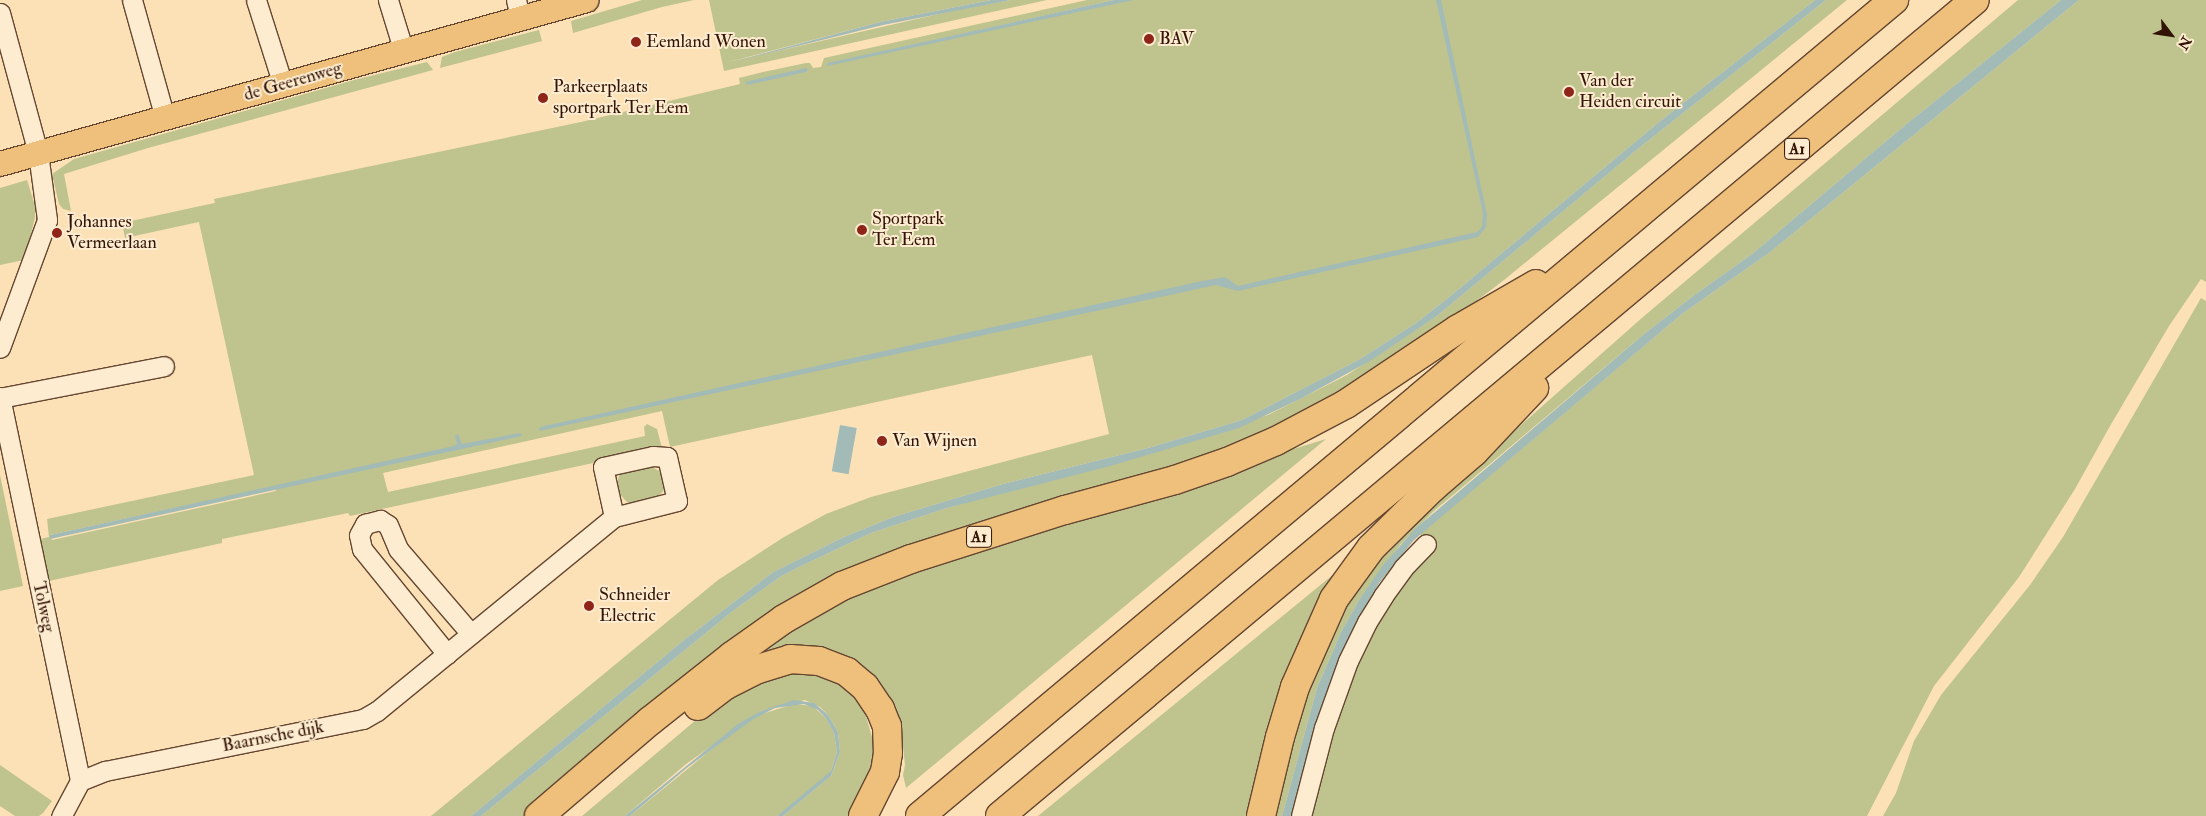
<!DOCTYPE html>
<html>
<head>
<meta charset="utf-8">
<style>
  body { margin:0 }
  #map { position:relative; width:2206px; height:816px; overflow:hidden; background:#fce1b6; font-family:"IM FELL Double Pica",serif }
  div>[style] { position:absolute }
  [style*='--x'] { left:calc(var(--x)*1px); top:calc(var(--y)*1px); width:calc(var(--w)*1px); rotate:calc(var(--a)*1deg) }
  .green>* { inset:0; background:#bfc38e }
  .water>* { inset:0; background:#a2bbb7; transform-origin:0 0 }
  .roads { filter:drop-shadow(1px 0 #654631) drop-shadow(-1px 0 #654631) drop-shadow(0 1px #654631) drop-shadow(0 -1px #654631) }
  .minor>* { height:19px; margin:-9.5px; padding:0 9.5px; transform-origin:9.5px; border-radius:9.5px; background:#fdecd0 }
  .major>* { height:24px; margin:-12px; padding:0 12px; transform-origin:12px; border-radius:12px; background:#eec07b }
  .highway>* { height:28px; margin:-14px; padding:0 14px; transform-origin:14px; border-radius:14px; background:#eec07b }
  .dots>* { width:14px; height:14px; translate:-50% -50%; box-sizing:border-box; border:2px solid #fdecd0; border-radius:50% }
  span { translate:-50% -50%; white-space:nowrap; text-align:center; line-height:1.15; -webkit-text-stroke:4px #fdecd0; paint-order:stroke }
  .shield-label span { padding:1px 4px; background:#fdecd0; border:1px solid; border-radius:4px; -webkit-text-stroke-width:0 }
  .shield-label { font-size:16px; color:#331305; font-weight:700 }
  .poi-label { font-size:18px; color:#331305 }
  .left { translate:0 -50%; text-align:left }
  .street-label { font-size:18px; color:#331305 }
  .north { position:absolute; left:2146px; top:10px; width:50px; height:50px; -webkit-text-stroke:4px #fdecd0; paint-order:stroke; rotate:121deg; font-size:14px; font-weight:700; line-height:20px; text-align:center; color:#331305 }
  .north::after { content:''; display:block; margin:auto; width:18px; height:22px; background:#331305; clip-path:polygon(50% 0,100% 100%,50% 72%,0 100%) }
</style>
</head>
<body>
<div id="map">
  <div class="green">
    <i style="clip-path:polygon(642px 0,694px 0,662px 7px,573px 33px,571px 21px)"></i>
    <i style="clip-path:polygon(709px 0,991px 0,880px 22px,729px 62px,956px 10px,1011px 0,1047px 0,724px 71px)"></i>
    <i style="clip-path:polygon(evenodd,1087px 0,1114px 0,827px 64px,1124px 0,1815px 0,1659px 122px,1448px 298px,1416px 323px,1360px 359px,1242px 420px,1148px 448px,1003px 484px,893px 517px,844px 537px,773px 572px,684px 640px,471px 816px,431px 816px,718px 580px,784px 537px,826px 514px,871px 497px,1109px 434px,1092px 355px,670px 447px,662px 411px,383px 473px,388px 492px,645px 436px,644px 427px,647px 424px,657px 429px,662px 448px,350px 516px,348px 513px,222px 539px,222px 543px,49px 581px,40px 539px,49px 537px,47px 519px,254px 475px,199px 222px,125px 238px,122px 223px,205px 205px,215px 203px,214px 199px,581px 122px,740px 84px,739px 78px,763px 72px,806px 63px,810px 63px,813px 68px,821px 67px,824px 58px,1087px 0,275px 486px,276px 491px,52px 540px,50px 535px,275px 486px)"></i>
    <i style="clip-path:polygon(1826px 0,1847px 0,1504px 280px,1441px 328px,1339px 398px,1214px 456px,942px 537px,668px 695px,524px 816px,481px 816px,733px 611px,780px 577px,797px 568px,871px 533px,947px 508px,1268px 415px,1347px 375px,1437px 316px,1639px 148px)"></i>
    <i style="clip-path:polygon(2018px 0,2061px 0,1904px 126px,1752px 254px,1693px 296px,1644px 334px,1434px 511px,1400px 545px,1359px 600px,1342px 630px,1317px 688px,1282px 816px,1270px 816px,1314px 668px,1352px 594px,1390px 546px,1471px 469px,1643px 317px)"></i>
    <i style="clip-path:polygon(2079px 0,2206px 0,2206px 282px,2201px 279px,2169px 326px,2110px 426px,2075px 489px,2019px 577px,1934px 686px,1867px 816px,1308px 816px,1322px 758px,1364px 637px,1429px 544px,1420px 534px,1682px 314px,1769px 253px)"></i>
    <i style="clip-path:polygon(539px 30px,542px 41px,440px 68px,442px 57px,455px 52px)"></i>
    <i style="clip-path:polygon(427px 62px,433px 70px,148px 148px,64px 174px,71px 211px,63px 209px,59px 204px,52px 174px,74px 159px,354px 80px)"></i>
    <i style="clip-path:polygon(27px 180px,35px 206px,35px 217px,27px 251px,24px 260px,0 265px,0 188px)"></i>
    <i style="clip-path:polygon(2201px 298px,2206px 301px,2206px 816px,1883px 816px,1896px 793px,1914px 741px,1941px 695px,2030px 585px,2063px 537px)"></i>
    <i style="clip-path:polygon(1326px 439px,906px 788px,903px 775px,905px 765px,901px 727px,895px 709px,885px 692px,807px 648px,662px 722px,815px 607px,1060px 521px)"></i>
    <i style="clip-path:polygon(649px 465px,662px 473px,665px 486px,664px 490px,657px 498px,631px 504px,627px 502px,617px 491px,616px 486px,619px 476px,623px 470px)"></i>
    <i style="clip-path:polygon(0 475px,23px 586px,0 591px)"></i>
    <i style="clip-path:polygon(1351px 560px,1255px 816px,1038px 816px)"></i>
    <i style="clip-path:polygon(787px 672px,808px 672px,833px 679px,863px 706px,874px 744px,872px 763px,865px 788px,848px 816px,783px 816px,831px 776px,840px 752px,838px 732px,828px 715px,820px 707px,805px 700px,761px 711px,686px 764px,625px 816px,582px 816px,715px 704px,734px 692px)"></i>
    <i style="clip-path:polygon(794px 704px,812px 706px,825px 717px,834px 733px,837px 752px,831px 771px,823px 780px,777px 816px,630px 816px,739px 727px,762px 714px)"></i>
    <i style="clip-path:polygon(0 765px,52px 801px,43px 813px,39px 816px,15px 816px,0 806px)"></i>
  </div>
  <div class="water">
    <i style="clip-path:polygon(991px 0,1011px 0,883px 25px,728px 63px,880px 22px)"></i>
    <i style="clip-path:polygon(1114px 0,1134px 0,827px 66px,828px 63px)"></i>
    <i style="clip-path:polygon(1436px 0,1441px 0,1487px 215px,1486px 227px,1478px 237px,1238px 291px,1216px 285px,539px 431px,540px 427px,1202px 281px,1225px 277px,1238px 286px,1477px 232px,1482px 227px,1483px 213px)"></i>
    <i style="clip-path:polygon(1815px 0,1826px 0,1639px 148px,1437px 316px,1370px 361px,1302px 398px,1239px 428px,1110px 466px,947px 508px,871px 533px,797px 568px,780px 577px,733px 611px,481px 816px,471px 816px,684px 640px,773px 572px,844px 537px,893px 517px,1003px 484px,1148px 448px,1242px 420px,1360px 359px,1416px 323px,1448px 298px,1659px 122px)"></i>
    <i style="clip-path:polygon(2061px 0,2079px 0,1769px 253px,1682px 314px,1414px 540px,1379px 583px,1345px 645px,1317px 718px,1292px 816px,1282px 816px,1317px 688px,1342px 630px,1359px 600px,1384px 564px,1415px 529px,1644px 334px,1693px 296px,1752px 254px,1904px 126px)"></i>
    <i style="clip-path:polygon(806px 68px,808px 70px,806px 72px,747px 85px,745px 82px)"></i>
    <i style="left:840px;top:425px;width:17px;height:47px;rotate:10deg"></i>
    <i style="clip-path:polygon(458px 434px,462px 444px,520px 433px,522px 436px,50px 539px,50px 535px,454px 446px,457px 444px,455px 436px)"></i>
    <i style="clip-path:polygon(794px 700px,814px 703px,828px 715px,838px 732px,840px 752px,831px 776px,783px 816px,777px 816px,831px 771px,837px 752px,834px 733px,825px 717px,818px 710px,804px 704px,775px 708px,752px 720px,688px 767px,630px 816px,625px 816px,738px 724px,761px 711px)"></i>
  </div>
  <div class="roads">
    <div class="minor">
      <i style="--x:132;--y:0;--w:123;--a:74.4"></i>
      <i style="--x:256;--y:0;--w:89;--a:72.4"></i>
      <i style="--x:388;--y:0;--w:54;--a:72.9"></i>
      <i style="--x:516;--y:0;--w:21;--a:76"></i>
      <i style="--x:0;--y:13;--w:145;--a:74.8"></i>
      <i style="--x:38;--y:153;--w:68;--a:82.3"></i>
      <i style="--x:47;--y:220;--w:136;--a:110.2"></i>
      <i style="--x:0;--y:397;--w:392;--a:78.2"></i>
      <i style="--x:80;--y:781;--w:40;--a:118"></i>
      <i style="--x:0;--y:398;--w:167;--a:-11"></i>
      <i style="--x:447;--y:654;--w:135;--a:-129"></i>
      <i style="--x:362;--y:549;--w:14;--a:-102"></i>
      <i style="--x:359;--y:535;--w:13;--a:-61"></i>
      <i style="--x:365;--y:524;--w:16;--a:-15"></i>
      <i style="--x:380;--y:520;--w:9;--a:32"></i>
      <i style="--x:388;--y:525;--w:26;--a:67"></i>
      <i style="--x:398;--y:549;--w:112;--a:49.3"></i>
      <i style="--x:80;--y:781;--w:27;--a:-22"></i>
      <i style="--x:105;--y:771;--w:263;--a:-11.4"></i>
      <i style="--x:363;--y:719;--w:16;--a:-30"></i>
      <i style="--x:377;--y:711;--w:306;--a:-39.3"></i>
      <i style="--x:614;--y:517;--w:65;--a:-14.3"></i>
      <i style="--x:677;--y:501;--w:45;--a:-102.8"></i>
      <i style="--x:667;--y:457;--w:14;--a:-176"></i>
      <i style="--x:653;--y:456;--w:51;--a:167.6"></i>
      <i style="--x:603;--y:467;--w:51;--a:77.6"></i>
      <i style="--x:1301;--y:816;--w:91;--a:-75.4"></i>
      <i style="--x:1324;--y:728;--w:71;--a:-70.3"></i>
      <i style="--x:1348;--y:661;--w:43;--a:-64"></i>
      <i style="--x:1367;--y:622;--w:31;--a:-58"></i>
      <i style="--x:1383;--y:596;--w:34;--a:-54"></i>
      <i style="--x:1403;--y:568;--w:33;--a:-46"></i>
    </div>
    <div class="major">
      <i style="--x:0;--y:164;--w:609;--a:-15.61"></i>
    </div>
    <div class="highway">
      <i style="--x:698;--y:706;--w:35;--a:-37"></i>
      <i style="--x:726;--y:685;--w:36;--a:-27"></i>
      <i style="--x:758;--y:669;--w:34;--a:-17"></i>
      <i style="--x:790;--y:659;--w:29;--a:4"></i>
      <i style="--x:819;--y:661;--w:30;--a:21"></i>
      <i style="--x:847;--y:672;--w:23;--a:40"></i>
      <i style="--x:865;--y:687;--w:27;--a:56"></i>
      <i style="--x:880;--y:709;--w:18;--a:68"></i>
      <i style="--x:887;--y:726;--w:27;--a:88"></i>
      <i style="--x:888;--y:753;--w:19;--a:99"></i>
      <i style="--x:885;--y:772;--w:49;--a:116.6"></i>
      <i style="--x:539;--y:816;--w:146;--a:-40.6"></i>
      <i style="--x:650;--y:721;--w:105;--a:-38.4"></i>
      <i style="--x:732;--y:656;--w:64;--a:-35.4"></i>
      <i style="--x:784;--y:619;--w:67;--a:-29.6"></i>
      <i style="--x:842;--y:586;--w:74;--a:-21.4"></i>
      <i style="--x:911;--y:559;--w:162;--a:-17.7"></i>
      <i style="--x:1065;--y:510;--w:114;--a:-15.3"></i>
      <i style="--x:1175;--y:480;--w:55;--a:-19.1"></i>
      <i style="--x:1227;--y:462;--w:53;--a:-23.2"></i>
      <i style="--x:1276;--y:441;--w:79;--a:-27.9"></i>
      <i style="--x:1346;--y:404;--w:135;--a:-33.8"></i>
      <i style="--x:1458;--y:329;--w:90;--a:-30"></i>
      <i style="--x:920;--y:816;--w:1271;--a:-39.96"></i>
      <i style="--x:1000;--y:816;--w:1271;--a:-39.93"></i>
      <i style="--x:1261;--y:816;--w:81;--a:-76.5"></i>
      <i style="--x:1280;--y:737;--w:52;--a:-73.3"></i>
      <i style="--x:1295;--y:687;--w:96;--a:-66.1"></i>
      <i style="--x:1334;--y:599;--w:63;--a:-54"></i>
      <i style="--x:1371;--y:548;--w:86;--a:-44.5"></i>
      <i style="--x:1432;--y:488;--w:55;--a:-40.6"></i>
      <i style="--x:1474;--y:452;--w:88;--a:-46.8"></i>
    </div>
  </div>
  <div class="dots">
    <i style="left:1149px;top:39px;background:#8f2418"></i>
    <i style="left:636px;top:42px;background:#8f2418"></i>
    <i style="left:1569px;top:92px;background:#8f2418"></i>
    <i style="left:543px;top:98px;background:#8f2418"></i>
    <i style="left:862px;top:230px;background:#8f2418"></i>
    <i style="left:57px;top:233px;background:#8f2418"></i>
    <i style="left:882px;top:441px;background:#8f2418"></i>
    <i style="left:589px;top:606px;background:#8f2418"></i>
  </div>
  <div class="shield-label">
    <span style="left:1797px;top:149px">A1</span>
    <span style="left:979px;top:537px">A1</span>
  </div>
  <div class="poi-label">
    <span class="left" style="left:1159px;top:39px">BAV</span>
    <span class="left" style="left:646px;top:42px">Eemland Wonen</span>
    <span class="left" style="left:1579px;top:92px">Van der<br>Heiden circuit</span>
    <span class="left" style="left:553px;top:98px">Parkeerplaats<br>sportpark Ter Eem</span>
    <span class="left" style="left:872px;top:230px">Sportpark<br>Ter Eem</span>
    <span class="left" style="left:67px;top:233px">Johannes<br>Vermeerlaan</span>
    <span class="left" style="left:892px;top:441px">Van Wijnen</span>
    <span class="left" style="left:599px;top:606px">Schneider<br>Electric</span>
  </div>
  <div class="street-label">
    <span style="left:293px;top:82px;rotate:-16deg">de Geerenweg</span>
    <span style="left:43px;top:607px;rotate:78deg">Tolweg</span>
    <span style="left:273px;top:737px;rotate:-11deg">Baarnsche dijk</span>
  </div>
  <div class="north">N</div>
</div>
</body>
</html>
